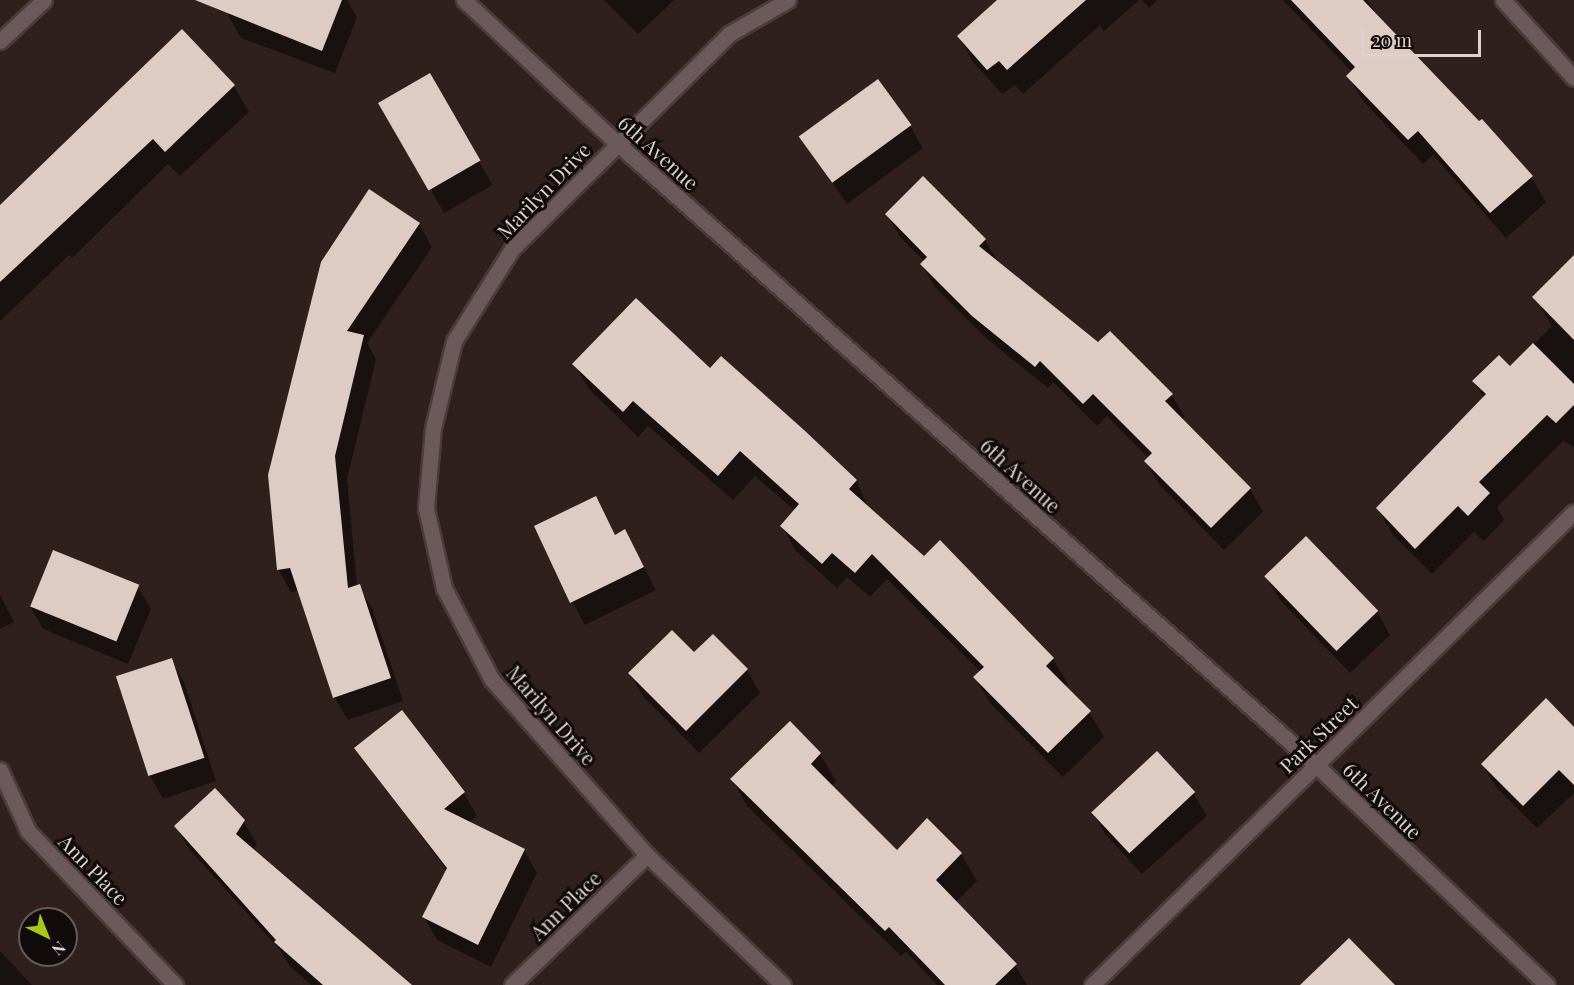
<!DOCTYPE html>
<html>
<head>
<meta charset="utf-8">
<style>
  body { margin:0 }
  #map { position:relative; width:1574px; height:985px; overflow:hidden; background:#2f201e; font-family:"Playfair Display",serif }
  div>[style] { position:absolute }
  [style*='--x'] { left:calc(var(--x)*1px); top:calc(var(--y)*1px); width:calc(var(--w)*1px); rotate:calc(var(--a)*1deg) }
  .shadow>* { inset:0; background:#0007; transform-origin:0 0 }
  .building>* { inset:0; background:#decbc3; transform-origin:0 0 }
  .roads { filter:drop-shadow(2px 0 #4b3c3b) drop-shadow(-2px 0 #4b3c3b) drop-shadow(0 2px #4b3c3b) drop-shadow(0 -2px #4b3c3b) }
  .minor>* { height:15px; margin:-7.5px; padding:0 7.5px; transform-origin:7.5px; border-radius:7.5px; background:#6b595c }
  span { translate:-50% -50%; white-space:nowrap; text-align:center; line-height:1.15; -webkit-text-stroke:6px #120b0b; paint-order:stroke }
  .street-label { font-size:20px; color:#ddd2d1 }
  .north { position:absolute; left:18px; top:907px; width:60px; height:60px; box-sizing:border-box; background:#120b0b; border:2px solid #635b5a; border-radius:50%; rotate:137deg; font-size:16px; font-weight:700; line-height:24px; text-align:center; color:#ddd2d1 }
  .north::after { content:''; display:block; margin:auto; width:21px; height:27px; background:#a9c71b; clip-path:polygon(50% 0,100% 100%,50% 72%,0 100%) }
  .scale { position:absolute; left:1361px; top:30px; width:120px; height:27px; box-sizing:border-box; border:3px solid #ddd2d1; border-top:0; padding-left:8px; font-size:18px; line-height:21px; white-space:nowrap; color:#ddd2d1; -webkit-text-stroke:4px #120b0b; paint-order:stroke }
</style>
</head>
<body>
<div id="map">
  <div class="shadow">
    <i style="clip-path:polygon(234px 0,347px 0,357px 17px,335px 73px,241px 38px,228px 15px)"></i>
    <i style="clip-path:polygon(604px 0,674px 0,638px 34px)"></i>
    <i style="clip-path:polygon(1001px 0,1139px 0,1104px 31px,1100px 25px,1023px 94px,1015px 85px,1002px 94px,973px 62px,959px 37px)"></i>
    <i style="clip-path:polygon(1142px 0,1157px 0,1149px 8px)"></i>
    <i style="clip-path:polygon(1283px 0,1367px 0,1384px 25px,1531px 177px,1546px 202px,1506px 238px,1433px 155px,1423px 164px,1363px 101px,1348px 76px,1352px 72px)"></i>
    <i style="left:429px;top:75px;width:127px;height:56px;rotate:60deg"></i>
    <i style="clip-path:polygon(234px 86px,249px 112px,180px 176px,168px 164px,72px 258px,69px 255px,0 321px,0 207px)"></i>
    <i style="clip-path:polygon(910px 126px,923px 148px,847px 204px,801px 137px)"></i>
    <i style="clip-path:polygon(887px 215px,985px 240px,998px 262px,1098px 344px,1171px 394px,1185px 417px,1181px 420px,1250px 489px,1263px 512px,1224px 550px,1159px 484px,1145px 461px,1149px 458px,1107px 416px,1097px 426px,1053px 382px,1048px 388px,987px 339px,935px 287px,922px 265px,925px 262px,900px 237px)"></i>
    <i style="clip-path:polygon(419px 224px,432px 247px,367px 343px,376px 359px,347px 479px,357px 586px,372px 608px,403px 701px,348px 720px,334px 697px,299px 591px,291px 592px,278px 569px,322px 262px)"></i>
    <i style="clip-path:polygon(1574px 257px,1574px 447px,1563px 441px,1497px 507px,1504px 520px,1484px 541px,1474px 532px,1432px 574px,1393px 535px,1377px 508px,1484px 398px,1474px 382px,1510px 368px,1552px 326px,1534px 297px)"></i>
    <i style="clip-path:polygon(574px 364px,710px 370px,803px 431px,856px 481px,869px 509px,924px 558px,1053px 659px,1068px 684px,1065px 687px,1089px 712px,1104px 737px,1063px 777px,990px 703px,975px 678px,981px 672px,887px 579px,870px 597px,847px 577px,837px 588px,796px 551px,782px 526px,795px 511px,755px 476px,733px 500px,648px 426px,638px 437px,589px 389px)"></i>
    <i style="clip-path:polygon(595px 498px,616px 536px,625px 531px,656px 590px,585px 625px,572px 602px)"></i>
    <i style="clip-path:polygon(1306px 538px,1377px 612px,1390px 635px,1350px 673px,1279px 599px,1266px 576px)"></i>
    <i style="clip-path:polygon(138px 587px,151px 609px,128px 664px,43px 629px,30px 606px)"></i>
    <i style="clip-path:polygon(0 595px,14px 622px,0 629px)"></i>
    <i style="clip-path:polygon(713px 636px,747px 670px,760px 693px,699px 753px,643px 696px,630px 674px,694px 654px)"></i>
    <i style="clip-path:polygon(171px 660px,184px 682px,216px 781px,163px 799px,150px 776px,118px 677px)"></i>
    <i style="clip-path:polygon(401px 713px,464px 793px,477px 816px,468px 823px,524px 850px,537px 873px,491px 967px,437px 940px,424px 917px,447px 871px,356px 748px)"></i>
    <i style="clip-path:polygon(790px 723px,820px 754px,836px 781px,831px 786px,897px 852px,927px 820px,961px 854px,977px 881px,956px 902px,1015px 965px,1027px 985px,937px 985px,906px 952px,901px 956px,747px 806px,732px 779px)"></i>
    <i style="clip-path:polygon(1574px 729px,1574px 793px,1537px 828px,1496px 787px,1482px 764px)"></i>
    <i style="clip-path:polygon(1193px 793px,1207px 816px,1142px 874px,1105px 834px,1092px 811px)"></i>
    <i style="clip-path:polygon(243px 821px,257px 844px,253px 850px,401px 985px,311px 985px,289px 965px,280px 950px,189px 849px,176px 826px)"></i>
    <i style="clip-path:polygon(0 951px,32px 985px,0 985px)"></i>
  </div>
  <div class="building">
    <i style="clip-path:polygon(195px 0,342px 0,322px 51px)"></i>
    <i style="clip-path:polygon(997px 0,1086px 0,1007px 70px,999px 61px,987px 70px,957px 36px)"></i>
    <i style="clip-path:polygon(1291px 0,1363px 0,1479px 121px,1482px 119px,1533px 176px,1490px 213px,1418px 131px,1408px 140px,1346px 76px,1355px 67px)"></i>
    <i style="clip-path:polygon(182px 29px,235px 85px,165px 152px,153px 139px,0 282px,0 205px)"></i>
    <i style="left:430px;top:73px;width:101px;height:60px;rotate:60deg"></i>
    <i style="left:878px;top:79px;width:57px;height:98px;rotate:54deg"></i>
    <i style="clip-path:polygon(923px 176px,986px 239px,979px 246px,1098px 342px,1110px 331px,1173px 394px,1165px 401px,1251px 488px,1211px 528px,1144px 461px,1152px 453px,1093px 394px,1083px 404px,1040px 361px,1035px 367px,972px 316px,920px 264px,927px 257px,885px 214px)"></i>
    <i style="clip-path:polygon(369px 189px,420px 223px,347px 331px,364px 335px,335px 456px,348px 588px,360px 584px,391px 678px,333px 698px,290px 568px,277px 570px,268px 475px,321px 262px)"></i>
    <i style="clip-path:polygon(1574px 255px,1574px 340px,1532px 297px)"></i>
    <i style="clip-path:polygon(636px 298px,710px 368px,721px 356px,804px 430px,857px 480px,849px 489px,924px 556px,940px 540px,1054px 658px,1046px 666px,1091px 711px,1048px 753px,973px 677px,984px 667px,872px 554px,855px 573px,832px 553px,822px 564px,780px 526px,799px 504px,740px 451px,718px 476px,633px 401px,623px 412px,572px 364px)"></i>
    <i style="clip-path:polygon(1533px 343px,1574px 384px,1574px 405px,1556px 423px,1547px 415px,1479px 482px,1490px 493px,1468px 516px,1458px 506px,1415px 549px,1376px 508px,1486px 394px,1472px 381px,1499px 355px,1510px 366px)"></i>
    <i style="clip-path:polygon(596px 496px,615px 535px,625px 529px,644px 567px,570px 603px,534px 526px)"></i>
    <i style="left:1306px;top:536px;width:104px;height:58px;rotate:46deg"></i>
    <i style="left:53px;top:550px;width:93px;height:61px;rotate:22deg"></i>
    <i style="clip-path:polygon(672px 630px,694px 652px,713px 634px,748px 669px,686px 731px,628px 673px)"></i>
    <i style="left:172px;top:658px;width:105px;height:59px;rotate:72deg"></i>
    <i style="clip-path:polygon(1546px 698px,1574px 727px,1574px 785px,1559px 770px,1523px 806px,1481px 764px)"></i>
    <i style="clip-path:polygon(402px 710px,465px 792px,444px 809px,525px 849px,478px 945px,422px 917px,447px 868px,354px 748px)"></i>
    <i style="clip-path:polygon(790px 721px,821px 753px,811px 764px,897px 850px,927px 818px,962px 853px,936px 880px,1017px 964px,995px 985px,945px 985px,889px 927px,885px 931px,730px 779px)"></i>
    <i style="left:1157px;top:751px;width:56px;height:90px;rotate:47deg"></i>
    <i style="clip-path:polygon(215px 788px,245px 820px,236px 834px,412px 985px,323px 985px,274px 942px,276px 940px,174px 826px)"></i>
    <i style="clip-path:polygon(1349px 938px,1395px 985px,1300px 985px)"></i>
  </div>
  <div class="roads">
    <div class="minor">
      <i style="--x:464;--y:0;--w:211;--a:43.1"></i>
      <i style="--x:618;--y:144;--w:934;--a:41.66"></i>
      <i style="--x:1316;--y:765;--w:319;--a:43.6"></i>
      <i style="--x:1503;--y:0;--w:105;--a:47.7"></i>
      <i style="--x:0;--y:41;--w:60;--a:-43"></i>
      <i style="--x:0;--y:770;--w:67;--a:65.3"></i>
      <i style="--x:28;--y:831;--w:213;--a:46.3"></i>
      <i style="--x:512;--y:985;--w:187;--a:-43.9"></i>
      <i style="--x:783;--y:985;--w:188;--a:-136.3"></i>
      <i style="--x:647;--y:855;--w:234;--a:-131.5"></i>
      <i style="--x:492;--y:680;--w:104;--a:-117.6"></i>
      <i style="--x:444;--y:588;--w:82;--a:-102.7"></i>
      <i style="--x:426;--y:508;--w:80;--a:-85"></i>
      <i style="--x:433;--y:428;--w:89;--a:-76.4"></i>
      <i style="--x:454;--y:341;--w:109;--a:-57.8"></i>
      <i style="--x:512;--y:249;--w:305;--a:-44.7"></i>
      <i style="--x:729;--y:34;--w:68;--a:-30"></i>
      <i style="--x:1092;--y:985;--w:675;--a:-44.46"></i>
    </div>
  </div>
  <div class="street-label">
    <span style="left:659px;top:152px;rotate:42deg">6th Avenue</span>
    <span style="left:543px;top:190px;rotate:-46deg">Marilyn Drive</span>
    <span style="left:1021px;top:475px;rotate:42deg">6th Avenue</span>
    <span style="left:552px;top:715px;rotate:49deg">Marilyn Drive</span>
    <span style="left:1318px;top:734px;rotate:-44deg">Park Street</span>
    <span style="left:1383px;top:800px;rotate:44deg">6th Avenue</span>
    <span style="left:94px;top:869px;rotate:46deg">Ann Place</span>
    <span style="left:565px;top:905px;rotate:-44deg">Ann Place</span>
  </div>
  <div class="north">N</div>
  <div class="scale">20 m</div>
</div>
</body>
</html>
